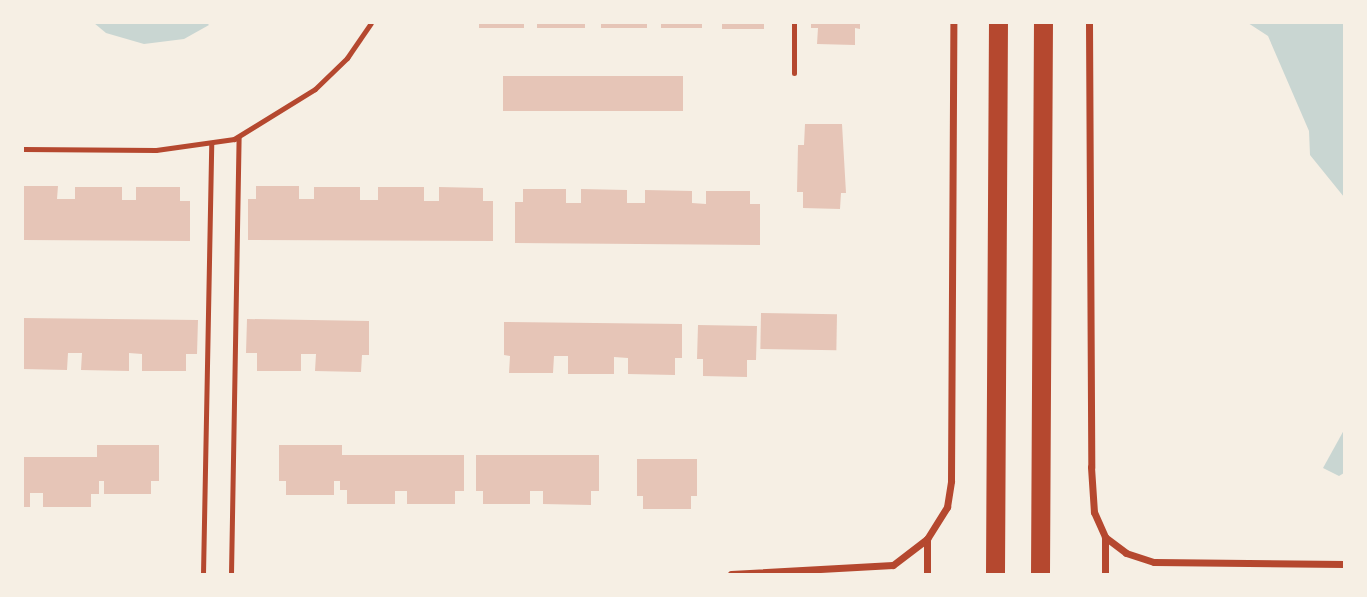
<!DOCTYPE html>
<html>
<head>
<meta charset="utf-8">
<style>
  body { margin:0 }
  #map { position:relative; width:1367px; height:597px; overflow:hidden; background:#f6efe4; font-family:Mulish,sans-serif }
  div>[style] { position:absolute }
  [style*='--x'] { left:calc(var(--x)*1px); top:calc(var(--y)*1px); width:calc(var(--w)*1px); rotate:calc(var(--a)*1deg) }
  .water>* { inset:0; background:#c9d6d2 }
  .building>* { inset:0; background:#e6c5b7; transform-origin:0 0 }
  .service>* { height:5px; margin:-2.5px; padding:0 2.5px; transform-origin:2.5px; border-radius:2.5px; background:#b5482f }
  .minor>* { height:7px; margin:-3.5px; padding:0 3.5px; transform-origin:3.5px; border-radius:3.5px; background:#b5482f }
  .trunk>* { height:19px; margin:-9.5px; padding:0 9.5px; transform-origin:9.5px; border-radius:9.5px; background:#b5482f }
  span { translate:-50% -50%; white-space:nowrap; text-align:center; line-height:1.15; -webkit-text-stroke:6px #f6efe4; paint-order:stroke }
  .frame { position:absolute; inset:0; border:24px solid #f6efe4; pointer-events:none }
</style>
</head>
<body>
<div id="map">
  <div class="water">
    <i style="clip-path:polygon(94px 23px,207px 23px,209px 25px,184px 39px,144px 44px,106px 33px)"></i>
    <i style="clip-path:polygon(1248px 23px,1344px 23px,1344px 197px,1310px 155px,1309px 131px,1268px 36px)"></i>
    <i style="clip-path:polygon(1344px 430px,1344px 473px,1339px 476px,1323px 468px)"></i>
  </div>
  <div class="building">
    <i style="left:479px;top:23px;width:45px;height:5px"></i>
    <i style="left:537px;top:23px;width:48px;height:5px"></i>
    <i style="left:601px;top:23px;width:46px;height:5px"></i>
    <i style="left:661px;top:23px;width:41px;height:5px"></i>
    <i style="left:722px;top:23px;width:42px;height:6px"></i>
    <i style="clip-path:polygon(811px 23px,860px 23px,860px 29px,855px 28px,855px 45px,817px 44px,818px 28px,811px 28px)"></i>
    <i style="left:503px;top:76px;width:180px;height:35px"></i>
    <i style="clip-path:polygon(805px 124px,842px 124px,846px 193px,841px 193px,840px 209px,803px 208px,803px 192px,797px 192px,798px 145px,804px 145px)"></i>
    <i style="clip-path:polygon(23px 186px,58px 186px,57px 199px,75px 199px,75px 187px,122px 187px,122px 200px,136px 200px,136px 187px,180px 187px,180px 201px,190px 201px,190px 241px,23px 240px)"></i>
    <i style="clip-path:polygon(256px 186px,299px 186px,299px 199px,314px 199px,314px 187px,360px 187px,360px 200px,378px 200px,378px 187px,424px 187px,424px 201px,439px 201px,439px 187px,483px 188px,483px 201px,493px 201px,493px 241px,248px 240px,248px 199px,256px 199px)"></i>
    <i style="clip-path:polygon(523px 189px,566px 189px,566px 203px,581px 203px,581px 189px,627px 190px,627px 203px,645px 203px,645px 190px,692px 191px,692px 203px,706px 204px,706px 191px,750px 191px,750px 204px,760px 204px,760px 245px,515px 243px,515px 202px,523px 202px)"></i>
    <i style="left:761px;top:313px;width:76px;height:36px;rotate:1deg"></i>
    <i style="clip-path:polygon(23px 318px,198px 320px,197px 354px,186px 354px,186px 371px,142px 371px,142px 354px,129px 353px,129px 371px,81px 370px,82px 353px,68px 353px,67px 370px,23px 369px)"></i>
    <i style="clip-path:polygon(247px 319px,369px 321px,369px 355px,362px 355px,361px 372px,315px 371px,316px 354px,301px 354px,301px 371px,257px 371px,257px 353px,246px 353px)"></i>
    <i style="clip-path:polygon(504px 322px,682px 324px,682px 358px,675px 358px,675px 375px,628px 374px,628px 358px,614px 357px,614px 374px,568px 374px,568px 356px,554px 356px,553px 373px,509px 373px,510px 356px,504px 355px)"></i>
    <i style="clip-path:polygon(698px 325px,757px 326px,756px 360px,747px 360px,747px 377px,703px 376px,703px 359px,697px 359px)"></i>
    <i style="clip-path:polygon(97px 445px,159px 445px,159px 481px,151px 481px,151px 494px,104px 494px,104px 481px,99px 481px,99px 494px,91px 494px,91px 507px,43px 507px,43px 493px,30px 493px,30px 507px,23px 507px,23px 457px,97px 457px)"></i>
    <i style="clip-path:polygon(279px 445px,342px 445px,342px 455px,464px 455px,464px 491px,455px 491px,455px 504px,407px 504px,407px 491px,395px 491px,395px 504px,347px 504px,347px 490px,340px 490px,340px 481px,334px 481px,334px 495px,286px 495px,286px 481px,279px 481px)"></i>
    <i style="clip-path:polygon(476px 455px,599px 455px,599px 491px,591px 491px,591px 505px,543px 504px,543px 491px,530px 491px,530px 504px,483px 504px,483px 491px,476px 491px)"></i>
    <i style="clip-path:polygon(637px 459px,697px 459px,697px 496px,691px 496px,691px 509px,643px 509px,643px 496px,637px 496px)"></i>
  </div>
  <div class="service">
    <i style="--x:794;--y:73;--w:50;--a:-90"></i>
    <i style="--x:23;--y:149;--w:133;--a:0.4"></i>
    <i style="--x:156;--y:150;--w:79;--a:-8"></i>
    <i style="--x:234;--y:139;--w:95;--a:-31.7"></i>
    <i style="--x:315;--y:89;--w:45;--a:-44.1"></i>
    <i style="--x:347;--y:58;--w:42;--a:-55.6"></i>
    <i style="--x:203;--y:574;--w:431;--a:-88.9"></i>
    <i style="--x:231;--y:574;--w:437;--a:-89"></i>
  </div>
  <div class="minor">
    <i style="--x:1089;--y:23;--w:444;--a:89.7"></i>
    <i style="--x:1091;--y:467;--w:45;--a:86.2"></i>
    <i style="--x:1094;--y:512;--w:27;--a:66"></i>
    <i style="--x:1105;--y:537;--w:37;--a:90"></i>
    <i style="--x:1105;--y:537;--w:26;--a:37"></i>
    <i style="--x:1126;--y:553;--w:29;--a:18"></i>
    <i style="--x:1154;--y:562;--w:190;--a:0.6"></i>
    <i style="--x:731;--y:574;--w:162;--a:-3.2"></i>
    <i style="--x:893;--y:565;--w:43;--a:-37.4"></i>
    <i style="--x:927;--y:574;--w:35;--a:-90"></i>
    <i style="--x:927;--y:539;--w:38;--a:-58"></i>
    <i style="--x:947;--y:507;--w:26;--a:-81"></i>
    <i style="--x:951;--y:481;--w:458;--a:-89.7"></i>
  </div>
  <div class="trunk">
    <i style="--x:995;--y:574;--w:551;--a:-89.69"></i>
    <i style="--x:1040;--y:574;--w:551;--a:-89.69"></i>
  </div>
  <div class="frame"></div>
</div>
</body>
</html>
